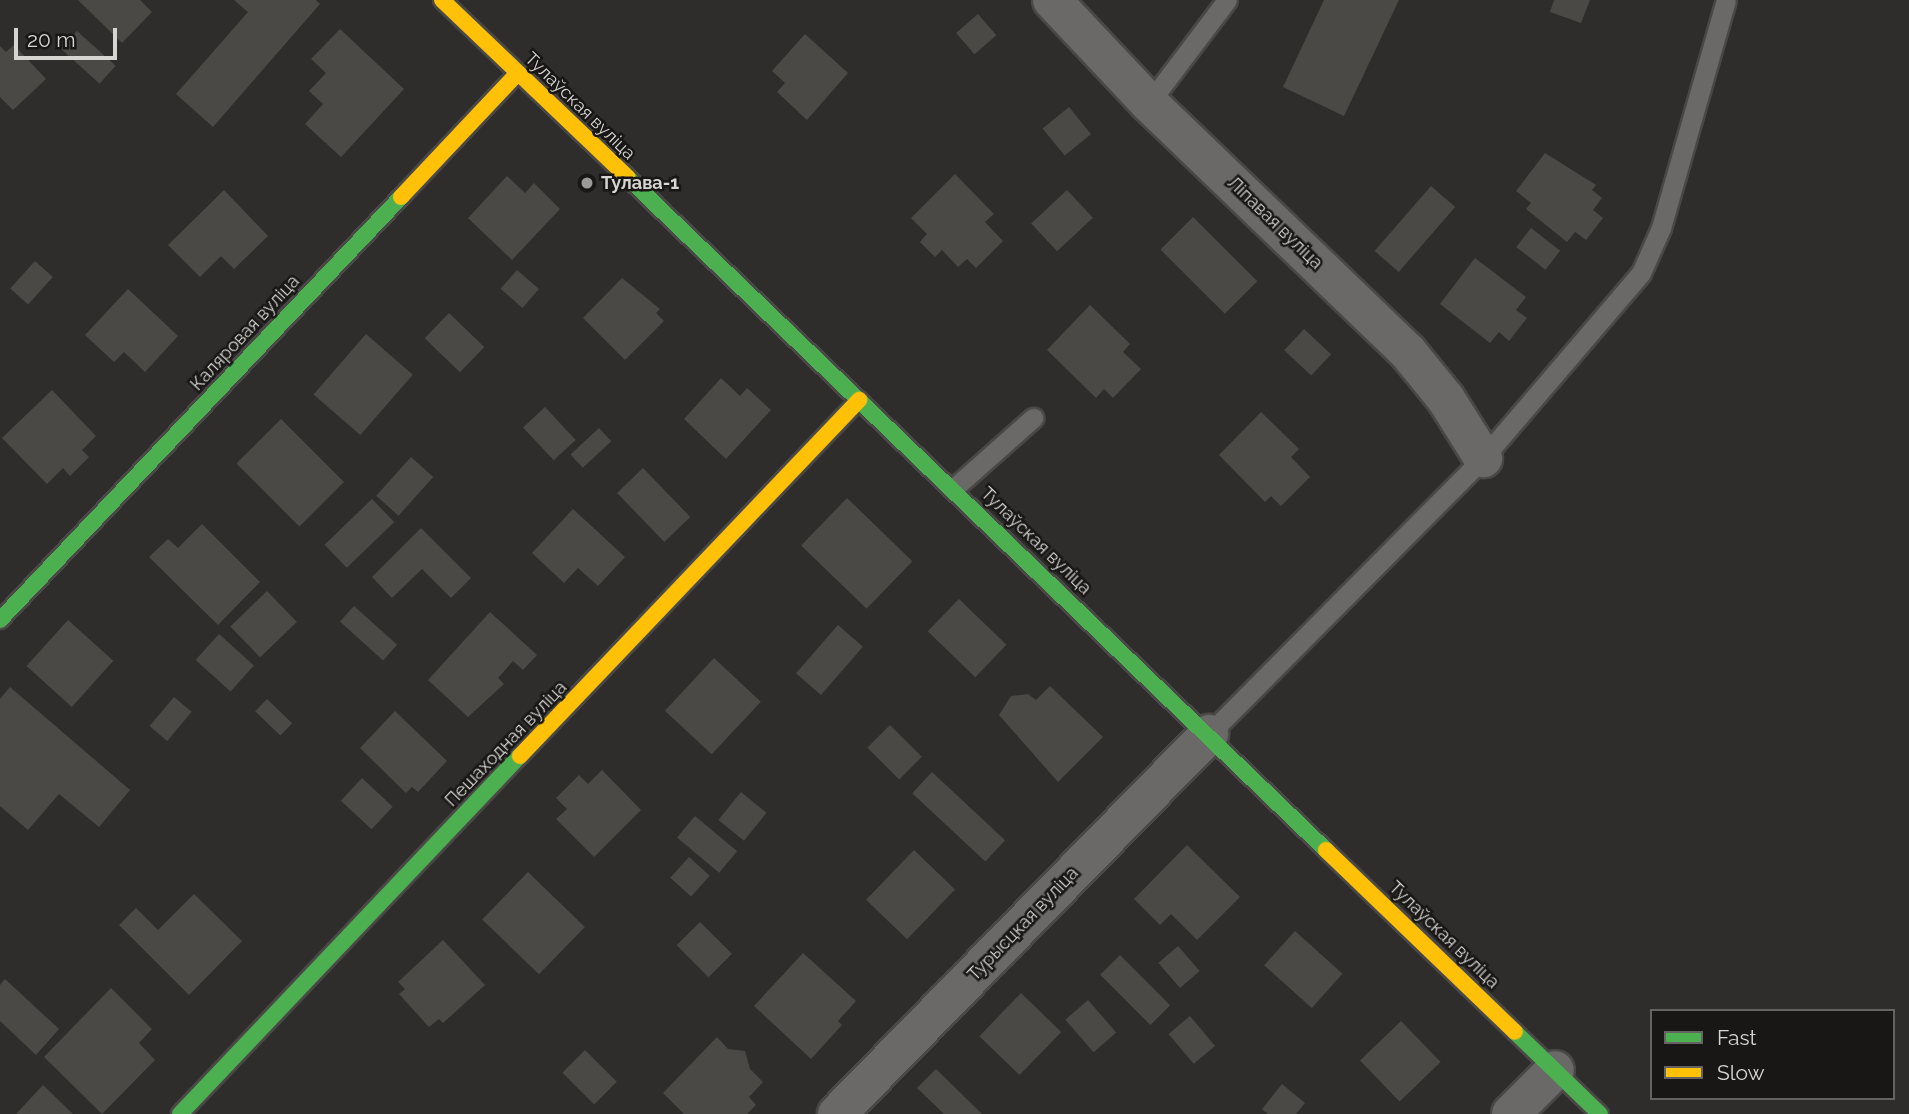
<!DOCTYPE html>
<html>
<head>
<meta charset="utf-8">
<style>
  body { margin:0 }
  #map { position:relative; width:1909px; height:1114px; overflow:hidden; background:#2f2d2b; font-family:Raleway,sans-serif }
  div>[style] { position:absolute }
  [style*='--x'] { left:calc(var(--x)*1px); top:calc(var(--y)*1px); width:calc(var(--w)*1px); rotate:calc(var(--a)*1deg) }
  .building>* { inset:0; background:#4a4946; transform-origin:0 0 }
  .roads { filter:drop-shadow(2px 0 #494846) drop-shadow(-2px 0 #494846) drop-shadow(0 2px #494846) drop-shadow(0 -2px #494846) }
  .lane>* { height:19px; margin:-9.5px; padding:0 9.5px; transform-origin:9.5px; border-radius:9.5px; background:#6a6967 }
  .street>* { height:38px; margin:-19px; padding:0 19px; transform-origin:19px; border-radius:19px; background:#6a6967 }
  .fast>* { height:16px; margin:-8px; padding:0 8px; transform-origin:8px; border-radius:8px; background:#4caf50 }
  .slow>* { height:16px; margin:-8px; padding:0 8px; transform-origin:8px; border-radius:8px; background:#ffc107 }
  .dots>* { width:19px; height:19px; translate:-50% -50%; box-sizing:border-box; border:4px solid #181715; border-radius:50% }
  span { translate:-50% -50%; white-space:nowrap; text-align:center; line-height:1.15; -webkit-text-stroke:5px #181715; paint-order:stroke }
  .street-label { font-size:18px; color:#d6d5d2 }
  .poi-label { font-size:18px; color:#d6d5d2; font-weight:700 }
  .left { translate:0 -50%; text-align:left }
  .legend { position:absolute; left:1650px; top:1009px; width:245px; height:91px; box-sizing:border-box; background:#181715; border:2px solid #646361; margin:0; padding:9px 12px; list-style:none; font-size:21px; color:#d6d5d2 }
  .legend li { display:flex; align-items:center; gap:14px; height:35px }
  .legend b { width:35px; border:2px solid #646361 }
  .scale { position:absolute; left:14px; top:28px; width:103px; height:32px; box-sizing:border-box; border:4px solid #d6d5d2; border-top:0; padding-left:9px; font-size:21px; line-height:24px; white-space:nowrap; color:#d6d5d2; -webkit-text-stroke:5px #181715; paint-order:stroke }
</style>
</head>
<body>
<div id="map">
  <div class="building">
    <i style="clip-path:polygon(78px 0,140px 0,152px 12px,122px 43px)"></i>
    <i style="clip-path:polygon(234px 0,316px 0,320px 4px,213px 127px,176px 94px,248px 12px)"></i>
    <i style="clip-path:polygon(1324px 0,1399px 0,1344px 116px,1283px 87px)"></i>
    <i style="clip-path:polygon(1554px 0,1590px 0,1581px 23px,1550px 12px)"></i>
    <i style="left:978px;top:14px;width:28px;height:29px;rotate:49deg"></i>
    <i style="clip-path:polygon(340px 29px,404px 89px,341px 157px,305px 124px,323px 104px,309px 91px,326px 73px,311px 59px)"></i>
    <i style="left:77px;top:31px;width:52px;height:24px;rotate:42deg"></i>
    <i style="clip-path:polygon(805px 34px,848px 73px,807px 120px,777px 92px,785px 83px,772px 71px)"></i>
    <i style="clip-path:polygon(14px 45px,46px 79px,13px 110px,0 97px,0 46px,6px 52px)"></i>
    <i style="left:1069px;top:107px;width:35px;height:34px;rotate:51deg"></i>
    <i style="clip-path:polygon(1545px 153px,1596px 185px,1592px 190px,1602px 198px,1593px 210px,1603px 218px,1586px 240px,1575px 232px,1567px 242px,1526px 209px,1531px 203px,1516px 191px)"></i>
    <i style="clip-path:polygon(955px 174px,994px 214px,985px 222px,1003px 241px,976px 268px,967px 259px,958px 267px,942px 250px,935px 257px,920px 242px,927px 234px,911px 218px)"></i>
    <i style="clip-path:polygon(507px 176px,525px 193px,534px 183px,560px 209px,512px 260px,468px 218px)"></i>
    <i style="left:1431px;top:186px;width:32px;height:86px;rotate:41deg"></i>
    <i style="clip-path:polygon(224px 190px,268px 236px,234px 269px,221px 256px,200px 277px,168px 245px)"></i>
    <i style="left:1067px;top:190px;width:38px;height:49px;rotate:47deg"></i>
    <i style="left:1193px;top:217px;width:91px;height:46px;rotate:45deg"></i>
    <i style="left:1531px;top:228px;width:37px;height:24px;rotate:38deg"></i>
    <i style="clip-path:polygon(1475px 258px,1526px 297px,1516px 310px,1527px 318px,1509px 341px,1499px 332px,1490px 343px,1440px 304px)"></i>
    <i style="left:35px;top:261px;width:24px;height:37px;rotate:42deg"></i>
    <i style="left:517px;top:270px;width:29px;height:25px;rotate:41deg"></i>
    <i style="clip-path:polygon(622px 278px,660px 309px,656px 313px,664px 321px,625px 360px,583px 318px)"></i>
    <i style="clip-path:polygon(128px 289px,178px 336px,145px 372px,124px 352px,114px 362px,85px 335px)"></i>
    <i style="clip-path:polygon(1090px 305px,1130px 344px,1123px 352px,1141px 369px,1113px 398px,1104px 389px,1096px 398px,1047px 350px)"></i>
    <i style="left:449px;top:313px;width:49px;height:35px;rotate:44deg"></i>
    <i style="left:1304px;top:329px;width:37px;height:29px;rotate:43deg"></i>
    <i style="left:366px;top:334px;width:62px;height:80px;rotate:41deg"></i>
    <i style="clip-path:polygon(721px 378px,740px 396px,747px 388px,771px 410px,726px 459px,684px 419px)"></i>
    <i style="clip-path:polygon(52px 390px,96px 436px,82px 450px,89px 457px,70px 476px,63px 468px,47px 484px,2px 438px)"></i>
    <i style="left:545px;top:407px;width:45px;height:30px;rotate:47deg"></i>
    <i style="clip-path:polygon(1261px 412px,1299px 449px,1291px 457px,1310px 477px,1281px 506px,1271px 496px,1265px 502px,1219px 455px)"></i>
    <i style="left:281px;top:419px;width:89px;height:63px;rotate:45deg"></i>
    <i style="left:599px;top:428px;width:18px;height:39px;rotate:47deg"></i>
    <i style="left:411px;top:457px;width:30px;height:52px;rotate:42deg"></i>
    <i style="left:643px;top:468px;width:68px;height:36px;rotate:46deg"></i>
    <i style="left:847px;top:498px;width:91px;height:66px;rotate:44deg"></i>
    <i style="left:372px;top:499px;width:32px;height:66px;rotate:46deg"></i>
    <i style="clip-path:polygon(573px 509px,625px 557px,598px 586px,578px 568px,564px 583px,532px 553px)"></i>
    <i style="clip-path:polygon(202px 524px,260px 582px,218px 625px,149px 557px,168px 539px,178px 548px)"></i>
    <i style="clip-path:polygon(421px 528px,471px 578px,451px 598px,422px 569px,392px 598px,372px 577px)"></i>
    <i style="left:267px;top:591px;width:43px;height:51px;rotate:46deg"></i>
    <i style="left:959px;top:599px;width:66px;height:45px;rotate:44deg"></i>
    <i style="left:354px;top:606px;width:58px;height:21px;rotate:42deg"></i>
    <i style="clip-path:polygon(490px 612px,537px 655px,523px 670px,513px 661px,498px 678px,504px 684px,468px 717px,428px 680px)"></i>
    <i style="left:68px;top:620px;width:61px;height:62px;rotate:42deg"></i>
    <i style="left:838px;top:625px;width:33px;height:64px;rotate:41deg"></i>
    <i style="left:219px;top:634px;width:47px;height:35px;rotate:42deg"></i>
    <i style="left:714px;top:658px;width:64px;height:72px;rotate:43deg"></i>
    <i style="clip-path:polygon(1050px 686px,1103px 737px,1058px 782px,999px 715px,1011px 696px,1028px 694px,1036px 700px)"></i>
    <i style="clip-path:polygon(10px 687px,130px 790px,99px 827px,59px 794px,28px 830px,0 806px,0 699px)"></i>
    <i style="left:174px;top:697px;width:23px;height:38px;rotate:40deg"></i>
    <i style="left:267px;top:699px;width:35px;height:17px;rotate:44deg"></i>
    <i style="clip-path:polygon(395px 711px,447px 761px,418px 792px,412px 787px,406px 793px,360px 748px)"></i>
    <i style="left:890px;top:725px;width:45px;height:32px;rotate:45deg"></i>
    <i style="clip-path:polygon(602px 770px,641px 810px,594px 857px,556px 819px,567px 809px,556px 798px,579px 775px,588px 784px)"></i>
    <i style="left:932px;top:772px;width:100px;height:29px;rotate:43deg"></i>
    <i style="left:362px;top:778px;width:42px;height:31px;rotate:43deg"></i>
    <i style="left:741px;top:792px;width:33px;height:36px;rotate:39deg"></i>
    <i style="left:695px;top:816px;width:55px;height:28px;rotate:40deg"></i>
    <i style="clip-path:polygon(1187px 845px,1240px 897px,1197px 940px,1171px 914px,1160px 925px,1134px 899px)"></i>
    <i style="left:914px;top:850px;width:57px;height:69px;rotate:44deg"></i>
    <i style="left:689px;top:857px;width:28px;height:28px;rotate:42deg"></i>
    <i style="left:528px;top:872px;width:79px;height:66px;rotate:44deg"></i>
    <i style="clip-path:polygon(194px 894px,242px 941px,189px 995px,119px 925px,136px 908px,158px 930px)"></i>
    <i style="left:700px;top:922px;width:45px;height:33px;rotate:45deg"></i>
    <i style="left:1295px;top:931px;width:64px;height:46px;rotate:42deg"></i>
    <i style="clip-path:polygon(443px 940px,485px 985px,443px 1023px,439px 1019px,429px 1027px,399px 994px,405px 989px,398px 982px)"></i>
    <i style="left:1178px;top:946px;width:33px;height:26px;rotate:49deg"></i>
    <i style="clip-path:polygon(803px 953px,856px 1001px,838px 1021px,842px 1025px,811px 1059px,754px 1006px)"></i>
    <i style="left:1120px;top:955px;width:71px;height:28px;rotate:45deg"></i>
    <i style="clip-path:polygon(5px 979px,59px 1029px,36px 1055px,0 1021px,0 985px)"></i>
    <i style="clip-path:polygon(111px 988px,152px 1029px,139px 1043px,155px 1060px,102px 1114px,44px 1057px)"></i>
    <i style="left:1021px;top:993px;width:56px;height:60px;rotate:44deg"></i>
    <i style="left:1088px;top:1000px;width:43px;height:30px;rotate:49deg"></i>
    <i style="left:1190px;top:1016px;width:39px;height:28px;rotate:50deg"></i>
    <i style="left:1401px;top:1021px;width:57px;height:57px;rotate:46deg"></i>
    <i style="clip-path:polygon(717px 1037px,728px 1049px,745px 1051px,750px 1069px,763px 1082px,749px 1097px,756px 1105px,747px 1114px,684px 1114px,663px 1093px)"></i>
    <i style="left:585px;top:1050px;width:45px;height:32px;rotate:45deg"></i>
    <i style="clip-path:polygon(936px 1069px,982px 1114px,944px 1114px,917px 1088px)"></i>
    <i style="clip-path:polygon(1282px 1084px,1305px 1103px,1296px 1114px,1268px 1114px,1262px 1109px)"></i>
    <i style="clip-path:polygon(43px 1085px,73px 1114px,16px 1114px)"></i>
  </div>
  <div class="roads">
    <div class="lane">
      <i style="--x:1149;--y:103;--w:129;--a:-52.9"></i>
      <i style="--x:954;--y:488;--w:106;--a:-41.5"></i>
      <i style="--x:1209;--y:734;--w:389;--a:-45.2"></i>
      <i style="--x:1483;--y:458;--w:243;--a:-49.5"></i>
      <i style="--x:1641;--y:273;--w:49;--a:-66"></i>
      <i style="--x:1661;--y:228;--w:237;--a:-74.1"></i>
    </div>
    <div class="street">
      <i style="--x:1052;--y:0;--w:141;--a:46.7"></i>
      <i style="--x:1149;--y:103;--w:358;--a:43.9"></i>
      <i style="--x:1407;--y:351;--w:62;--a:50.9"></i>
      <i style="--x:1446;--y:399;--w:70;--a:57.9"></i>
      <i style="--x:837;--y:1114;--w:532;--a:-45.61"></i>
      <i style="--x:1511;--y:1114;--w:62;--a:-45"></i>
    </div>
    <div class="fast">
      <i style="--x:628;--y:178;--w:969;--a:43.91"></i>
      <i style="--x:0;--y:620;--w:583;--a:-46.53"></i>
      <i style="--x:1515;--y:1032;--w:118;--a:44"></i>
      <i style="--x:180;--y:1114;--w:494;--a:-46.5"></i>
    </div>
    <div class="slow">
      <i style="--x:442;--y:0;--w:257;--a:43.7"></i>
      <i style="--x:401;--y:197;--w:170;--a:-46.7"></i>
      <i style="--x:520;--y:756;--w:492;--a:-46.4"></i>
      <i style="--x:1326;--y:850;--w:262;--a:43.9"></i>
    </div>
  </div>
  <div class="dots">
    <i style="left:587px;top:183px;background:#9c9a98"></i>
  </div>
  <div class="street-label">
    <span style="left:580px;top:106px;rotate:44deg">Тулаўская вуліца</span>
    <span style="left:1275px;top:223px;rotate:44deg">Ліпавая вуліца</span>
    <span style="left:245px;top:333px;rotate:-47deg">Каляровая вуліца</span>
    <span style="left:1036px;top:541px;rotate:44deg">Тулаўская вуліца</span>
    <span style="left:506px;top:744px;rotate:-46deg">Пешаходная вуліца</span>
    <span style="left:1023px;top:924px;rotate:-46deg">Турысцкая вуліца</span>
    <span style="left:1444px;top:935px;rotate:44deg">Тулаўская вуліца</span>
  </div>
  <div class="poi-label">
    <span class="left" style="left:601px;top:183px">Тулава-1</span>
  </div>
  <ul class="legend">
  <li><b style="height:9px;background:#4caf50"></b>Fast</li>
  <li><b style="height:9px;background:#ffc107"></b>Slow</li>
  </ul>
  <div class="scale">20 m</div>
</div>
</body>
</html>
